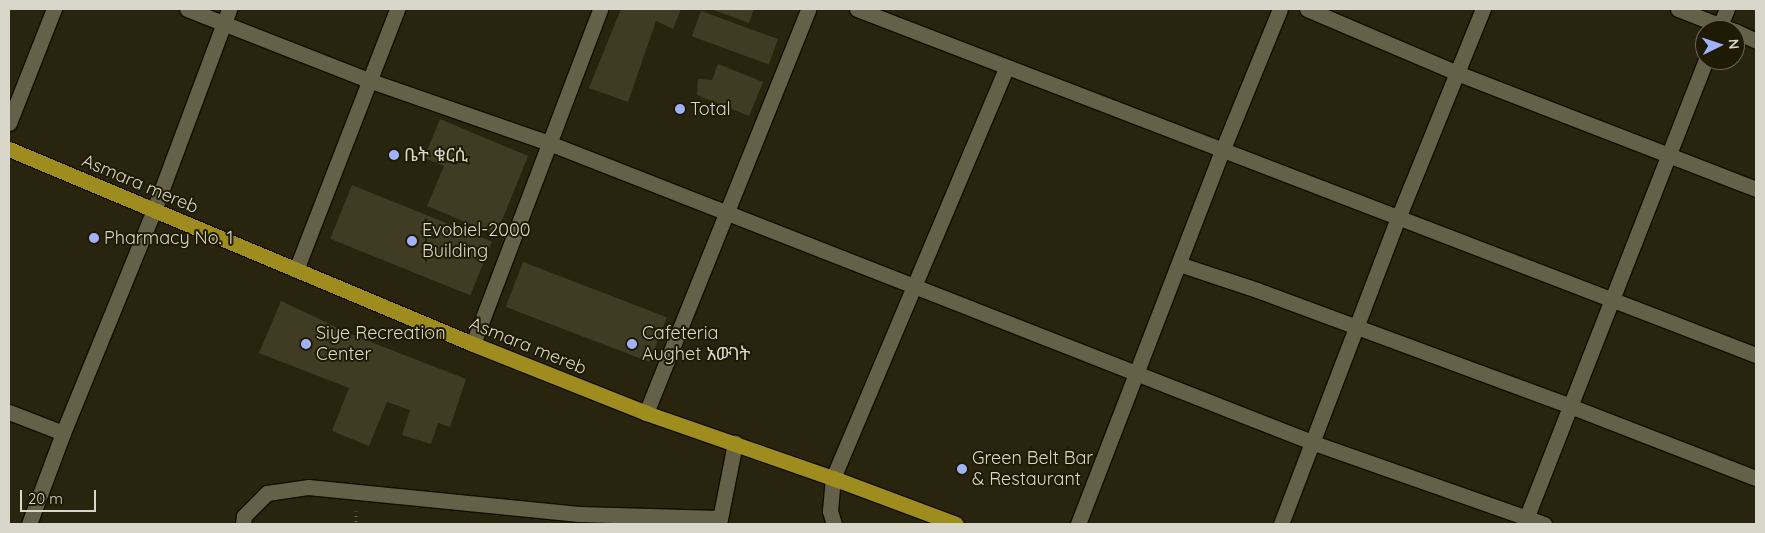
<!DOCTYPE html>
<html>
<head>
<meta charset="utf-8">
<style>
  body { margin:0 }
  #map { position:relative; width:1765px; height:533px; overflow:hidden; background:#28240d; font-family:Quicksand,"Noto Sans Ethiopic",sans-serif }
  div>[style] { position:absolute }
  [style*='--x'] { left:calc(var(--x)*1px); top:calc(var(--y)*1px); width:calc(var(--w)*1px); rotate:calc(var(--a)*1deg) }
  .building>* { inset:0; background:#403c24; transform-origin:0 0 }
  .path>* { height:3px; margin-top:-1.5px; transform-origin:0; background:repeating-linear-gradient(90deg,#66634f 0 1px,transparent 0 5px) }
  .roads { filter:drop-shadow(1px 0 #110d00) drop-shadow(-1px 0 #110d00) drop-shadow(0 1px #110d00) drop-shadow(0 -1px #110d00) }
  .minor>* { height:15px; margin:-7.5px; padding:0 7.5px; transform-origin:7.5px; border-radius:7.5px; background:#656148 }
  .highway>* { height:15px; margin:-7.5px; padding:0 7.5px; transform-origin:7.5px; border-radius:7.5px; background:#9e8d1e }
  .dots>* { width:14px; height:14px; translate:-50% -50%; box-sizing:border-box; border:2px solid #1e1a04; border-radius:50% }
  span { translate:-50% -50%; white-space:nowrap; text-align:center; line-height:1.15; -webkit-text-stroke:4px #1e1a04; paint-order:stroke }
  .poi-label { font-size:18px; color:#d9d7c9 }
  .left { translate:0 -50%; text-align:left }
  .street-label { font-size:18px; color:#d9d7c9 }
  .frame { position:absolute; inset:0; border:10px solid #d9d7c9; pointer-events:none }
  .north { position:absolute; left:1695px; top:20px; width:50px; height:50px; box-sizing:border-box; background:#1e1a04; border:1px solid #696653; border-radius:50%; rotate:86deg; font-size:14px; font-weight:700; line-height:20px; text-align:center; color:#d9d7c9 }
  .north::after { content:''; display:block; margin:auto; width:18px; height:22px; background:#a1b2fd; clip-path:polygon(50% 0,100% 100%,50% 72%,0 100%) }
  .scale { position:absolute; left:20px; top:490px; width:76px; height:22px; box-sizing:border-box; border:2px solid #d9d7c9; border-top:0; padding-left:6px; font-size:15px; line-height:18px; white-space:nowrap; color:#d9d7c9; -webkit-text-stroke:4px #1e1a04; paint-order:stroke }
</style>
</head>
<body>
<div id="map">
  <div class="building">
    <i style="clip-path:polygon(621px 9px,681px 9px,673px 29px,656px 21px,628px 102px,589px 88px)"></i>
    <i style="clip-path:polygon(711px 9px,754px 9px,749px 23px)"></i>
    <i style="left:701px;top:11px;width:82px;height:27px;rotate:20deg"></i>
    <i style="clip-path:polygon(718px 64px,763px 82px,749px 116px,697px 95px,698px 79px,712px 80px)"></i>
    <i style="clip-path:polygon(440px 119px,528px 156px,496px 235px,427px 206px,444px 166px,424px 158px)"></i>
    <i style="left:352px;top:185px;width:151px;height:58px;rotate:22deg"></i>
    <i style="left:523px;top:262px;width:154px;height:48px;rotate:21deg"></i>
    <i style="clip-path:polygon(281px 301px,353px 335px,466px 379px,450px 427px,438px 423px,431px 444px,402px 435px,410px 410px,387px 402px,369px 446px,332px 431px,349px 388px,259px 353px)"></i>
  </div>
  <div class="path">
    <i style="--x:356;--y:511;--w:13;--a:90"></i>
  </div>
  <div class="roads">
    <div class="minor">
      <i style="--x:187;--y:9;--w:194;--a:21.4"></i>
      <i style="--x:368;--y:80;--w:192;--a:19.2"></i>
      <i style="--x:549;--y:143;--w:822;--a:21.41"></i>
      <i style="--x:1314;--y:443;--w:244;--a:19.4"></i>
      <i style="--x:857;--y:9;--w:963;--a:21.05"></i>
      <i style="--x:1307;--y:9;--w:163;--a:23.1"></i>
      <i style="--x:1457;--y:73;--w:321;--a:21.2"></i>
      <i style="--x:1678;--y:9;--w:58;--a:21.3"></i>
      <i style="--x:1718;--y:30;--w:23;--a:-67"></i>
      <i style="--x:1735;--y:31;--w:23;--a:25"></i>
      <i style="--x:9;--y:123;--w:123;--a:-68.5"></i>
      <i style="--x:1179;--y:264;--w:82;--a:18.4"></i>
      <i style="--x:1257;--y:290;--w:334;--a:20.3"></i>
      <i style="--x:1570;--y:406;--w:199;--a:21.2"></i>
      <i style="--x:296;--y:270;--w:280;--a:-68.8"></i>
      <i style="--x:473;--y:344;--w:358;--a:-69.2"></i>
      <i style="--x:9;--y:412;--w:58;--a:21.3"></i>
      <i style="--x:646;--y:413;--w:435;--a:-68.1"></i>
      <i style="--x:29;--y:524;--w:97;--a:-69.5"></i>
      <i style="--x:63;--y:433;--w:241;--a:-67.8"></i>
      <i style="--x:154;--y:210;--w:215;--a:-69.5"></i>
      <i style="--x:243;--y:524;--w:8;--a:-83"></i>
      <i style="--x:244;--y:516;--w:33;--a:-45"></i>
      <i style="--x:267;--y:493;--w:41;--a:-8.3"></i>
      <i style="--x:308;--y:487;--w:272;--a:5.7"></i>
      <i style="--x:579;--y:514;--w:140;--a:1.6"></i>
      <i style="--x:719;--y:524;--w:83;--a:-78.8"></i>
      <i style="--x:834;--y:524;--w:14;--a:-107"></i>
      <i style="--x:830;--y:511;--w:33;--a:-85"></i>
      <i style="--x:833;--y:478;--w:446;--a:-67.1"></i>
      <i style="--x:1078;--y:524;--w:400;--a:-68.9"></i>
      <i style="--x:1222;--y:151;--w:153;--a:-67.8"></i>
      <i style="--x:1281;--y:524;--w:328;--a:-69.1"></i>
      <i style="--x:1398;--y:218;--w:226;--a:-67.9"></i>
      <i style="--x:1524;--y:524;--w:498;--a:-68.6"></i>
    </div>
    <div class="highway">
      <i style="--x:9;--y:149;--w:503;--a:22.8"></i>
      <i style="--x:473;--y:344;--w:186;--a:21.7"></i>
      <i style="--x:646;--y:413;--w:198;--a:19.2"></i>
      <i style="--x:833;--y:478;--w:131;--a:20.5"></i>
    </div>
  </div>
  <div class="dots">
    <i style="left:680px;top:109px;background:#a1b2fd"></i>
    <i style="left:394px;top:155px;background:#a1b2fd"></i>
    <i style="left:94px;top:238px;background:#a1b2fd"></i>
    <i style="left:412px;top:241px;background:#a1b2fd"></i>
    <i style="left:306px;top:344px;background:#a1b2fd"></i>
    <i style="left:632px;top:344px;background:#a1b2fd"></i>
    <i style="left:962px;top:469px;background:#a1b2fd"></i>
  </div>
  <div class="poi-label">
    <span class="left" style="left:690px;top:109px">Total</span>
    <span class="left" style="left:404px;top:155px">ቤት ቁርሲ</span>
    <span class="left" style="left:422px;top:241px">Evobiel-2000<br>Building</span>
    <span class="left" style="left:104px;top:238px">Pharmacy No. 1</span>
    <span class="left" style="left:316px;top:344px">Siye Recreation<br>Center</span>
    <span class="left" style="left:642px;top:344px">Cafeteria<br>Aughet አውገት</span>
    <span class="left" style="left:972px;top:469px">Green Belt Bar<br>&amp; Restaurant</span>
  </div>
  <div class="street-label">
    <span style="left:140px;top:184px;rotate:23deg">Asmara mereb</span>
    <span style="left:528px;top:346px;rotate:22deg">Asmara mereb</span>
  </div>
  <div class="frame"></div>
  <div class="north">N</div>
  <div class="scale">20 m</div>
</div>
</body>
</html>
